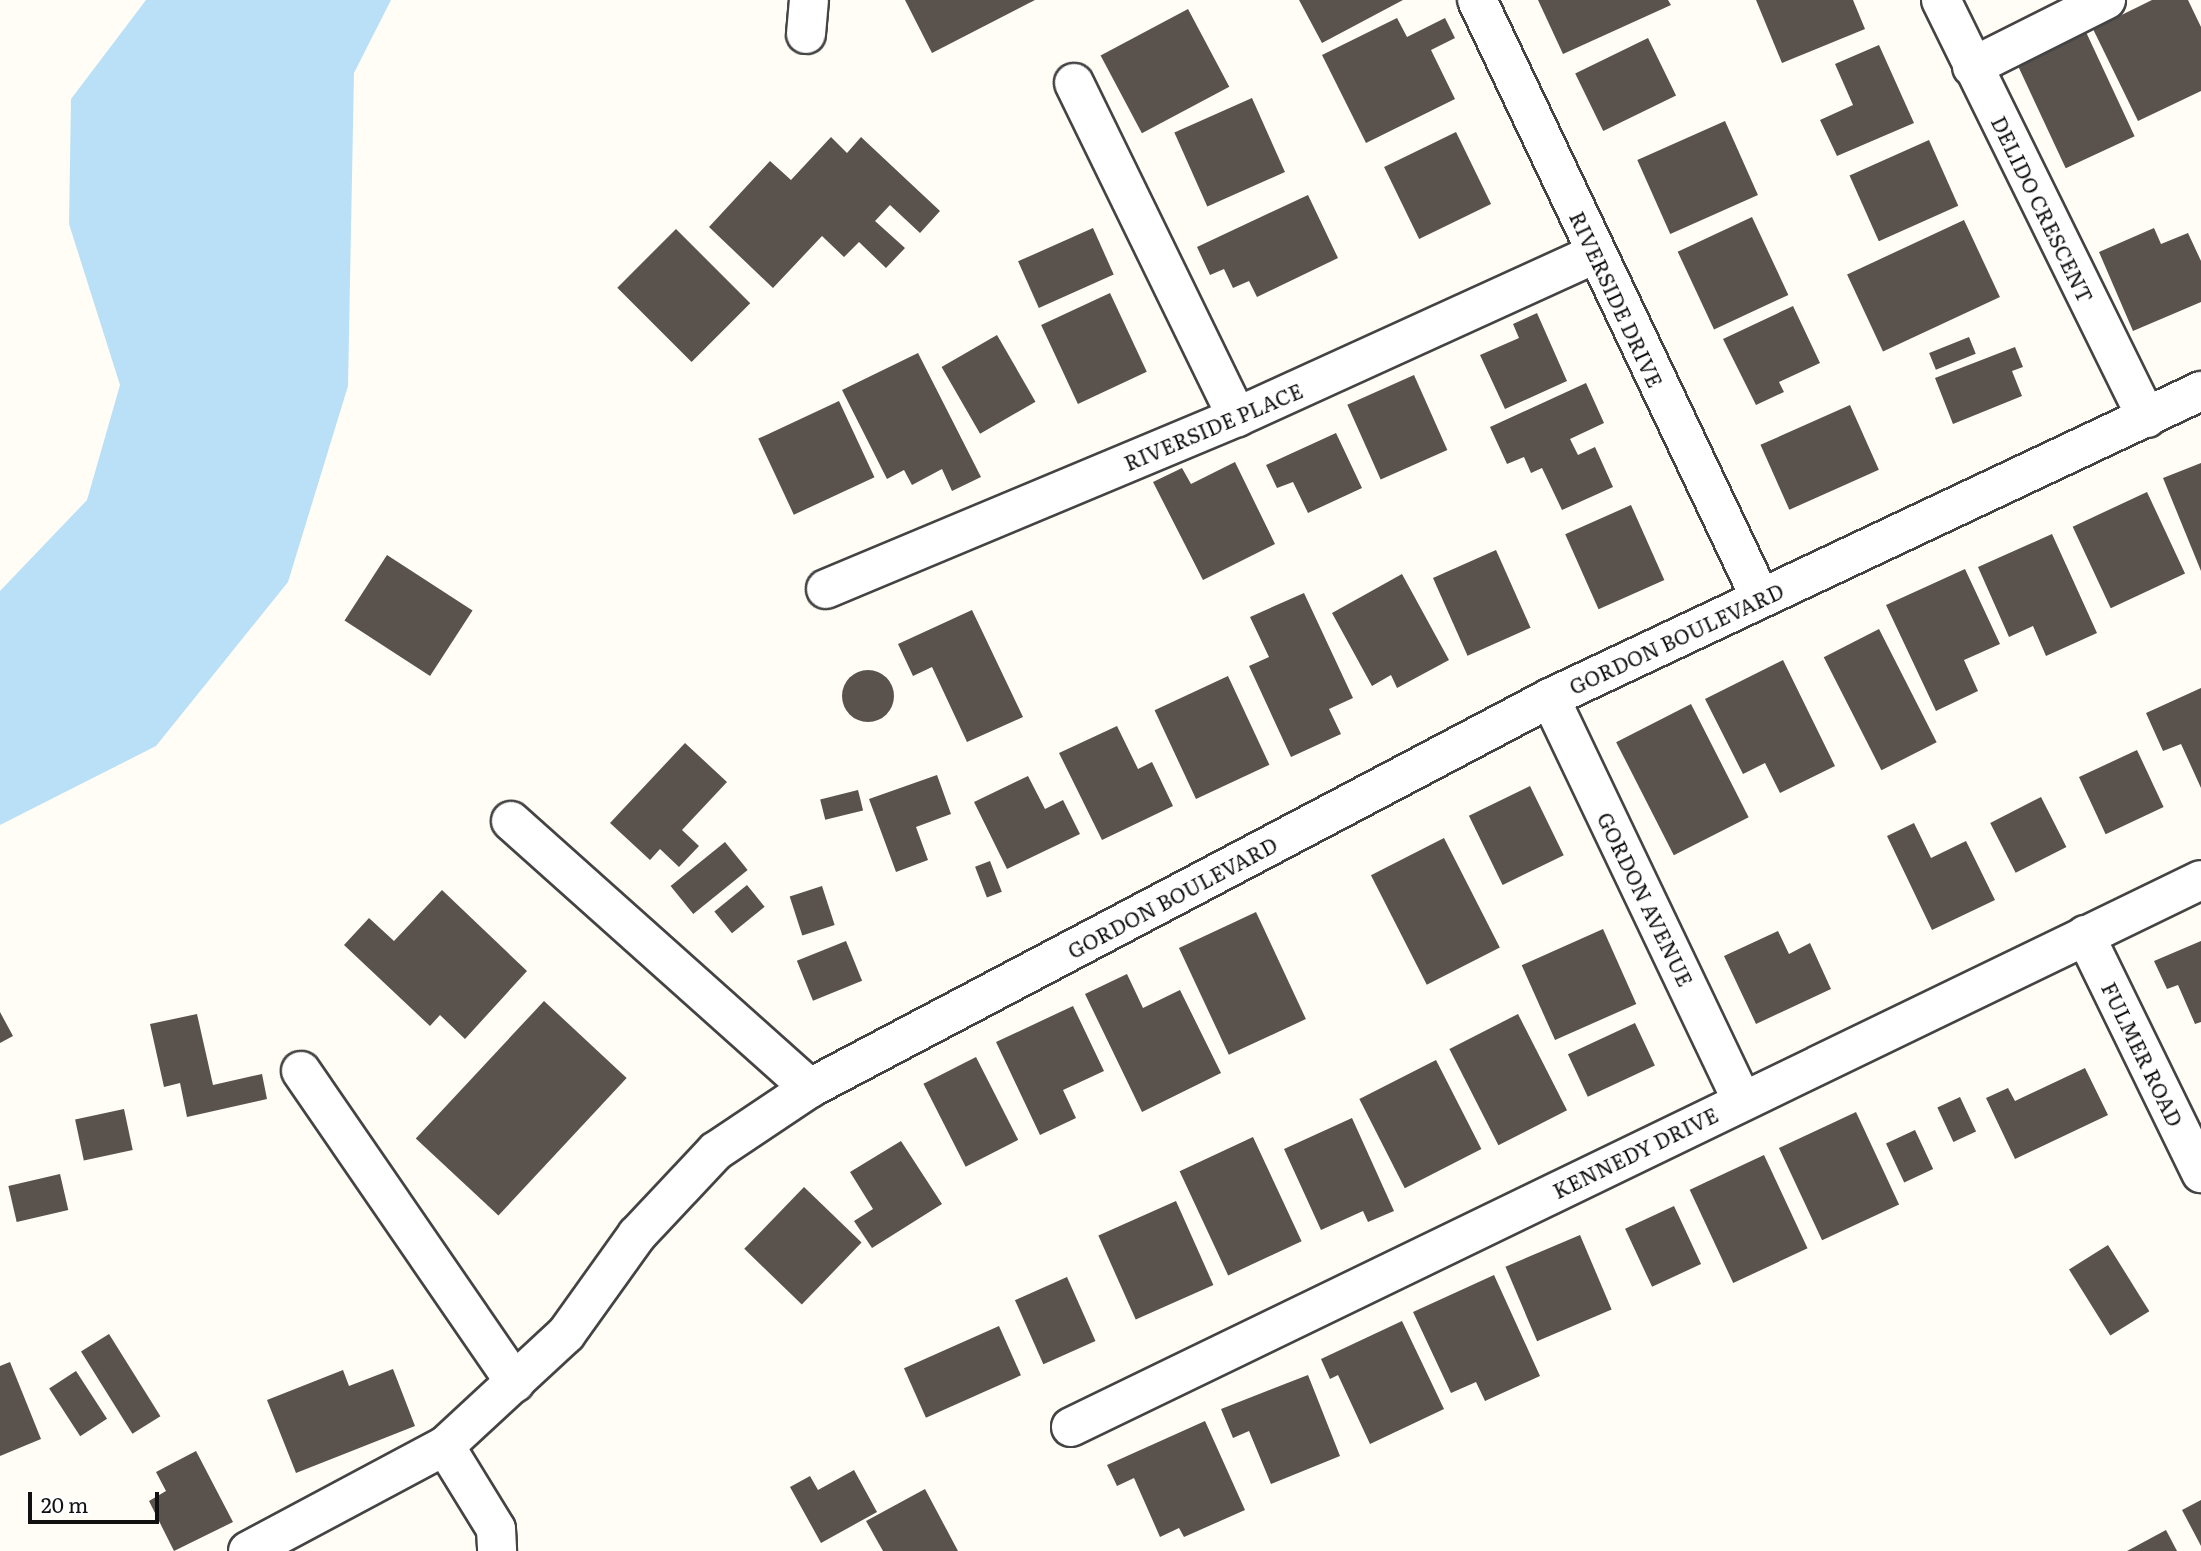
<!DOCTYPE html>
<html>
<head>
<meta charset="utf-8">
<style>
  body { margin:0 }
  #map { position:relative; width:2201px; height:1551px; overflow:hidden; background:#fffdf5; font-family:Literata,serif }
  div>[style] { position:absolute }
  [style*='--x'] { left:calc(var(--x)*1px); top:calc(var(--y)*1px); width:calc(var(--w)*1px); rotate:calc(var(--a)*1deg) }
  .water>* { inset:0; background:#b9e0f7 }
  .building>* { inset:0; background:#5a524d; transform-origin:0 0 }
  .round { border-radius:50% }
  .roads { filter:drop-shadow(2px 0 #444) drop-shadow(-2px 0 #444) drop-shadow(0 2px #444) drop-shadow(0 -2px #444) }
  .minor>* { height:38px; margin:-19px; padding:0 19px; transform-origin:19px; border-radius:19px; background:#fff }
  span { translate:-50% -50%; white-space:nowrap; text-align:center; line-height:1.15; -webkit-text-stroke:7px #fff; paint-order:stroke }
  .street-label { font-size:21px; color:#111 }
  .scale { position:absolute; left:28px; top:1492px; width:131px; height:32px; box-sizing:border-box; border:4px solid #111; border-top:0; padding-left:9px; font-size:21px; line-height:24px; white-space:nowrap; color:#111; -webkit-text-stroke:5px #fff; paint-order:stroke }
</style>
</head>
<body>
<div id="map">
  <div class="water">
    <i style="clip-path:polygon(146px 0,391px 0,354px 73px,348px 386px,288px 582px,156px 746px,0 825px,0 591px,87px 500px,120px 385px,69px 224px,71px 99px)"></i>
  </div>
  <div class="building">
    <i style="clip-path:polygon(905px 0,1035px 0,932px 53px)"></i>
    <i style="clip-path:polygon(1299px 0,1403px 0,1322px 43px)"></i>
    <i style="clip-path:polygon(1538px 0,1668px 0,1671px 5px,1563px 54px)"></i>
    <i style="clip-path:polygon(1756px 0,1853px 0,1865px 29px,1782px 63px)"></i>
    <i style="clip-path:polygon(2152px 0,2188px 0,2201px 27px,2201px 91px,2138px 121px,2093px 29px)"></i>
    <i style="left:1188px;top:9px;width:88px;height:99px;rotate:62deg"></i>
    <i style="clip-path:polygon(1397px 18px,1407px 37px,1445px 18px,1455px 38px,1431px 50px,1455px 99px,1366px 143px,1322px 55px)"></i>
    <i style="left:2086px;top:32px;width:115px;height:76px;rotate:65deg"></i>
    <i style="left:1648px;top:38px;width:64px;height:81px;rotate:64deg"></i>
    <i style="clip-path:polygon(1879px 45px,1914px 123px,1837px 156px,1820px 120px,1853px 105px,1835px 64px)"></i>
    <i style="left:1252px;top:98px;width:81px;height:85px;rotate:66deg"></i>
    <i style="left:1725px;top:121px;width:81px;height:96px;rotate:66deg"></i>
    <i style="left:1456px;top:132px;width:80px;height:80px;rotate:64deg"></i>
    <i style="clip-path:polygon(831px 137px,847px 153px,861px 137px,940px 211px,920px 233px,890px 205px,875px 221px,905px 248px,886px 268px,859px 242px,844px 257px,822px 236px,773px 288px,709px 227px,770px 161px,791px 180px)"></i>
    <i style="left:1929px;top:140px;width:72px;height:87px;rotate:66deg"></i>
    <i style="clip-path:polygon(1308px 195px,1338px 258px,1257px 297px,1249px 281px,1233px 288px,1224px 269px,1210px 275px,1197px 247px)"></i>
    <i style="left:1752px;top:217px;width:86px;height:82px;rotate:65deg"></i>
    <i style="left:1964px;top:220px;width:85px;height:129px;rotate:65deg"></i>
    <i style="left:1093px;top:228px;width:51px;height:82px;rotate:66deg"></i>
    <i style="clip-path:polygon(2154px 228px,2161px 244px,2188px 233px,2201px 261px,2201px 302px,2133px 331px,2099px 252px)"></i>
    <i style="left:676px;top:229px;width:105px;height:83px;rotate:45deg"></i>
    <i style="left:1110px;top:293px;width:87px;height:76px;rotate:65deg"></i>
    <i style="clip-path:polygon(1793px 306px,1820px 363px,1779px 382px,1784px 392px,1756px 405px,1723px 339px)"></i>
    <i style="clip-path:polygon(1537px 313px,1567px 381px,1505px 409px,1480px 355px,1519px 338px,1513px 324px)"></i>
    <i style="left:997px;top:335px;width:77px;height:64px;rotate:60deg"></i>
    <i style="left:1969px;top:337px;width:18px;height:43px;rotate:68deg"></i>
    <i style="clip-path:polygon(2015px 347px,2023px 367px,2012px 371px,2022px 396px,1953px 424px,1935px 378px)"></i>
    <i style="clip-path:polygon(918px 353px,981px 477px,952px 491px,942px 469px,912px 485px,904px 470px,887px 479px,842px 390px)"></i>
    <i style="left:1414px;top:375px;width:82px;height:73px;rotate:66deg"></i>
    <i style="clip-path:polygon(1586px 383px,1604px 423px,1570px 439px,1578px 455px,1595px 447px,1613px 487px,1562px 510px,1542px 468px,1531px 473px,1524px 457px,1507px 464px,1490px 427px)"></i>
    <i style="left:839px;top:401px;width:84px;height:89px;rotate:65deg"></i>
    <i style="left:1850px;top:405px;width:71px;height:98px;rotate:66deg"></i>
    <i style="clip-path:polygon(1336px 433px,1362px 488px,1308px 513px,1293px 482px,1277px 488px,1266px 465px)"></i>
    <i style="clip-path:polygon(1235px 462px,1275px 544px,1203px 580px,1153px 482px,1182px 468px,1191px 484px)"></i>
    <i style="clip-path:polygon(2201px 463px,2201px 571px,2163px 478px)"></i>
    <i style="left:2147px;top:492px;width:90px;height:82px;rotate:65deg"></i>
    <i style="left:1631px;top:505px;width:82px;height:72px;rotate:66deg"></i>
    <i style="clip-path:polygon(2052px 534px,2097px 633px,2046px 656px,2033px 626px,2009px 637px,1978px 567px)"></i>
    <i style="left:1496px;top:550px;width:85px;height:69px;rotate:66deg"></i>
    <i style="left:387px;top:555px;width:102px;height:78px;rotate:33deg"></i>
    <i style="clip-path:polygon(1965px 569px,2000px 644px,1964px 660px,1978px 691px,1936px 711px,1886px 605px)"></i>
    <i style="clip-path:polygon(1402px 574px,1449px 660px,1397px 688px,1391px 675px,1372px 686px,1332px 613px)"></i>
    <i style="clip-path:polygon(1304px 593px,1353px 698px,1329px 709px,1341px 734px,1291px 757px,1249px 666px,1269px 657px,1250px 617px)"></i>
    <i style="clip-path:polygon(972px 610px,1023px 717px,967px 742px,932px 667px,913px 676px,898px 644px)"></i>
    <i style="left:1879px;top:629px;width:127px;height:62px;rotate:63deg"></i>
    <i style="clip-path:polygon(1783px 660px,1835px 766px,1780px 793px,1765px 763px,1743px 774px,1705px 699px)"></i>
    <i class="round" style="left:842px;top:670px;width:52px;height:52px"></i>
    <i style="left:1228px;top:676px;width:98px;height:81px;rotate:65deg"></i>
    <i style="clip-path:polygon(2201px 688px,2201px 788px,2181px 744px,2163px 751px,2146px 713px)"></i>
    <i style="left:1691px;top:704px;width:127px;height:84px;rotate:63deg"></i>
    <i style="clip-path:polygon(1117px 726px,1138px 769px,1152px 762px,1173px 806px,1102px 840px,1059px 753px)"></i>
    <i style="clip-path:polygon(685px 743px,727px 782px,682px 830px,699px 846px,679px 867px,660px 849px,650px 860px,610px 823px)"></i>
    <i style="left:2137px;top:750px;width:63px;height:64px;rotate:65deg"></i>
    <i style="clip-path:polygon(937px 775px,951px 814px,916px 827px,928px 860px,896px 872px,869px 799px)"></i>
    <i style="clip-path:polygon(1028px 776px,1045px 809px,1063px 800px,1080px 834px,1007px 869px,974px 802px)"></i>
    <i style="left:1530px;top:786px;width:77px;height:68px;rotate:64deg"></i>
    <i style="left:858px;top:790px;width:21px;height:39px;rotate:76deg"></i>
    <i style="left:2041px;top:797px;width:56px;height:57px;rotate:63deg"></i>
    <i style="clip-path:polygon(1914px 823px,1931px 858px,1966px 841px,1995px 900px,1932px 930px,1887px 836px)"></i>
    <i style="left:1444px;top:838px;width:123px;height:82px;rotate:63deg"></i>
    <i style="left:725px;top:842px;width:36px;height:70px;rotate:51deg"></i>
    <i style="left:990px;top:861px;width:33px;height:16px;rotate:69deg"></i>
    <i style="left:747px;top:885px;width:28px;height:42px;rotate:51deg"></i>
    <i style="left:822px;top:886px;width:41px;height:34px;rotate:72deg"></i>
    <i style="clip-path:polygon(442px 890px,527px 971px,465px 1039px,440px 1015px,430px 1026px,344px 945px,369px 918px,394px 941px)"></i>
    <i style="left:1256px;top:912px;width:118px;height:85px;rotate:65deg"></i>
    <i style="left:1603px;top:929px;width:82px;height:89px;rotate:66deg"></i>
    <i style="clip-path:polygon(1778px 931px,1789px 954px,1810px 943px,1831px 989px,1756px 1024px,1724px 956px)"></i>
    <i style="left:846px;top:941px;width:43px;height:53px;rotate:68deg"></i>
    <i style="clip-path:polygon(2201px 941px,2201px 1022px,2195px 1024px,2178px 985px,2167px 989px,2154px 961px)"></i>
    <i style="clip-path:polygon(1127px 974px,1143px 1008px,1180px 990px,1221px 1073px,1142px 1112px,1085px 994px)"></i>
    <i style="left:544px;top:1001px;width:113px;height:188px;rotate:43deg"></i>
    <i style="clip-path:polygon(1073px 1006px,1104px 1071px,1063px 1090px,1076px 1118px,1040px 1135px,996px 1042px)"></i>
    <i style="clip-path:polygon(0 1012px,13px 1036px,0 1043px)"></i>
    <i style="clip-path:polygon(197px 1014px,213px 1085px,262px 1074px,267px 1099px,187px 1117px,180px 1083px,164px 1087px,150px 1024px)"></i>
    <i style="left:1518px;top:1014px;width:108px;height:77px;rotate:63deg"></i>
    <i style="left:1635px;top:1023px;width:47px;height:74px;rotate:65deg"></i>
    <i style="left:976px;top:1057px;width:93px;height:59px;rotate:63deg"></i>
    <i style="left:1436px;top:1060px;width:100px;height:86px;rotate:63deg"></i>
    <i style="clip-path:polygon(2085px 1068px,2108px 1115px,2015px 1159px,1986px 1098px,2008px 1088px,2015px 1101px)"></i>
    <i style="left:1960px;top:1097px;width:38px;height:25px;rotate:65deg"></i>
    <i style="left:124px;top:1109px;width:42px;height:50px;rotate:78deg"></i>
    <i style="left:1856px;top:1112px;width:102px;height:85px;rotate:65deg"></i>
    <i style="clip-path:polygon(1352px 1118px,1394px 1211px,1368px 1222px,1363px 1211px,1321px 1230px,1284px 1149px)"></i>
    <i style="left:1915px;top:1130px;width:43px;height:32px;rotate:65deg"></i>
    <i style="left:1253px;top:1137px;width:115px;height:81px;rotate:65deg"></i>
    <i style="clip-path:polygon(901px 1141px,942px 1204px,872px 1248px,854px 1221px,873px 1209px,850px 1172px)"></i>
    <i style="left:1764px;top:1155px;width:103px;height:82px;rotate:65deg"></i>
    <i style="left:60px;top:1174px;width:37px;height:53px;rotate:77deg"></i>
    <i style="left:804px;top:1187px;width:80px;height:86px;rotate:44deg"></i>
    <i style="left:1176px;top:1201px;width:92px;height:85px;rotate:66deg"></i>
    <i style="left:1674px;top:1206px;width:64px;height:54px;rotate:65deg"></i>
    <i style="left:1580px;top:1235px;width:81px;height:81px;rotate:67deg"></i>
    <i style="left:2108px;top:1245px;width:78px;height:46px;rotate:58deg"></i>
    <i style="clip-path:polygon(1494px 1275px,1540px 1376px,1485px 1401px,1476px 1382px,1451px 1393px,1413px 1312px)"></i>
    <i style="left:1067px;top:1277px;width:70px;height:57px;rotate:66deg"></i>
    <i style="clip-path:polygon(1402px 1321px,1444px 1409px,1370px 1444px,1338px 1375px,1330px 1379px,1321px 1359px)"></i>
    <i style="left:999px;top:1326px;width:54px;height:104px;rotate:66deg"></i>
    <i style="left:109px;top:1334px;width:97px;height:33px;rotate:58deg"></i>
    <i style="clip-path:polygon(10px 1362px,41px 1439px,0 1456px,0 1366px)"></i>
    <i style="clip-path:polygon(393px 1369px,415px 1426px,296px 1473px,267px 1400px,343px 1370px,349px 1386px)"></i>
    <i style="left:76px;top:1371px;width:57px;height:32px;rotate:57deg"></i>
    <i style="clip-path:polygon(1308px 1375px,1340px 1456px,1271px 1484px,1249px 1431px,1233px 1438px,1221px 1409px)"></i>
    <i style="clip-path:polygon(1205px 1421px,1245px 1510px,1184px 1537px,1179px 1528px,1160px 1537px,1134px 1478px,1117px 1486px,1107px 1465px)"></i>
    <i style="clip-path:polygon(196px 1451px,233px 1522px,174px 1551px,149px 1501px,166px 1491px,156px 1472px)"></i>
    <i style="clip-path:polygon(854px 1470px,877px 1512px,821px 1543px,790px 1487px,810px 1476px,818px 1490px)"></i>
    <i style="clip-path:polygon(925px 1489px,958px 1551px,883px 1551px,866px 1521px)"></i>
    <i style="clip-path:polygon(2201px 1500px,2201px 1546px,2182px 1510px)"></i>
    <i style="clip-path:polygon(2166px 1530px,2177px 1551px,2127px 1551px)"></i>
  </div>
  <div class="roads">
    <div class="minor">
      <i style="--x:1477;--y:0;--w:661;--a:64.64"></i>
      <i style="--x:1941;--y:0;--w:466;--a:63.8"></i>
      <i style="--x:806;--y:34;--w:34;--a:-85"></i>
      <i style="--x:1972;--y:67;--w:150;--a:-26.6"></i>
      <i style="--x:1074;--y:83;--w:372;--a:64"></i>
      <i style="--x:826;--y:589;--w:446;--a:-22.7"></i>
      <i style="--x:1237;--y:417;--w:393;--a:-24.5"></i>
      <i style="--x:1550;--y:698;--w:446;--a:64.5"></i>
      <i style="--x:511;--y:821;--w:401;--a:41.8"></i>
      <i style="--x:2085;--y:935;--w:265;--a:64"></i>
      <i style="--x:301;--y:1071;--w:378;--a:55.5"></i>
      <i style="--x:1071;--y:1427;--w:1255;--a:-25.83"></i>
      <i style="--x:445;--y:1446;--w:97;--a:58.4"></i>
      <i style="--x:496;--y:1529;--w:22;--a:87"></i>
      <i style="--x:248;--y:1551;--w:223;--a:-28.1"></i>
      <i style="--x:445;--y:1446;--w:165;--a:-42.8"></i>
      <i style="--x:566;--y:1334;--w:122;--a:-54.4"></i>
      <i style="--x:637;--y:1235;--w:115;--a:-46.8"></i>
      <i style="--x:716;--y:1151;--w:113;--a:-33.8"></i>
      <i style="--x:810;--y:1088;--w:836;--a:-27.79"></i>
      <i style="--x:1550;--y:698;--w:720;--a:-25.25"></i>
    </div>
  </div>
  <div class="street-label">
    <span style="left:2043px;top:209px;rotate:64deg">DELIDO CRESCENT</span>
    <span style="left:1617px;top:299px;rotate:65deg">RIVERSIDE DRIVE</span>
    <span style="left:1213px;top:426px;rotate:-23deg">RIVERSIDE PLACE</span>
    <span style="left:1676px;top:638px;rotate:-25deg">GORDON BOULEVARD</span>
    <span style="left:1172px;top:897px;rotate:-28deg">GORDON BOULEVARD</span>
    <span style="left:1646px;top:899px;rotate:64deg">GORDON AVENUE</span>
    <span style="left:2143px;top:1054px;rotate:64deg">FULMER ROAD</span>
    <span style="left:1635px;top:1152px;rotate:-26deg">KENNEDY DRIVE</span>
  </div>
  <div class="scale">20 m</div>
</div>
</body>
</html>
